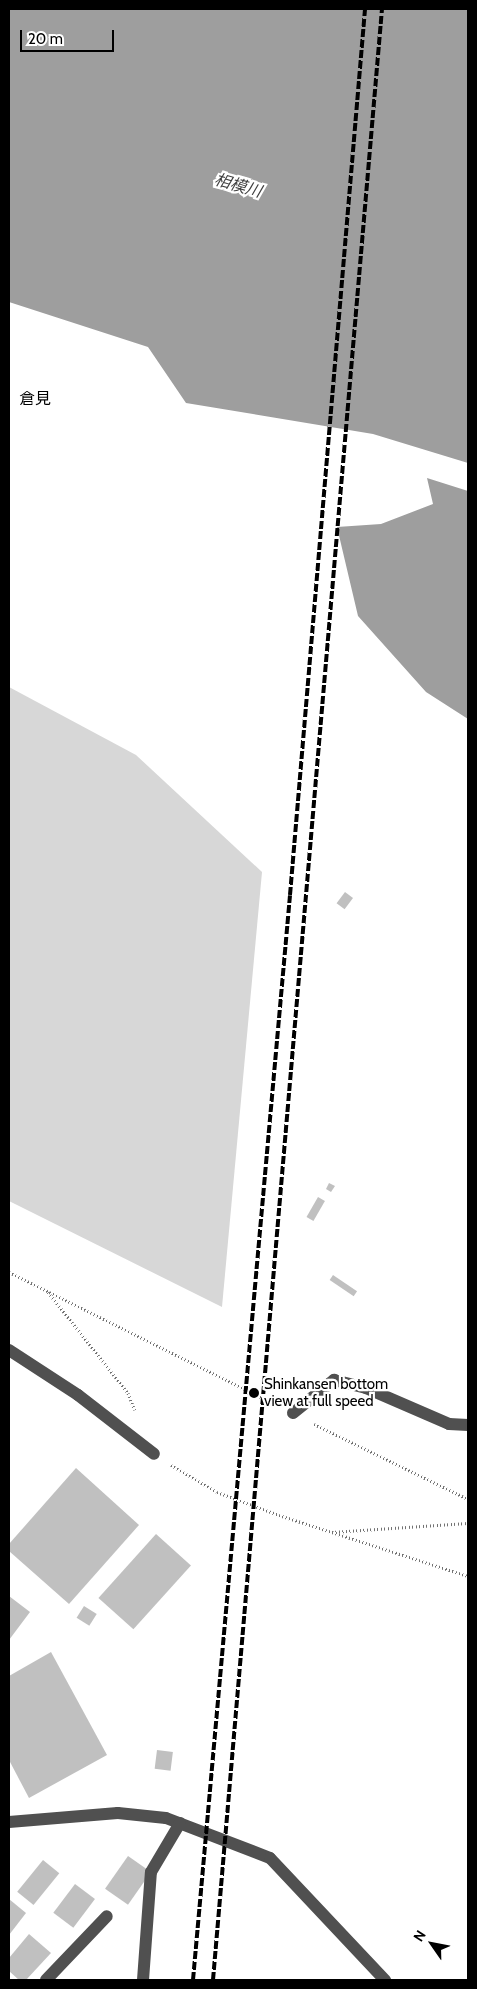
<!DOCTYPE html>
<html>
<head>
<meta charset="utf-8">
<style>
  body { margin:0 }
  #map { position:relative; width:477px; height:1989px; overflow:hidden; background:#fff; font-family:Cabin,"Noto Sans JP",sans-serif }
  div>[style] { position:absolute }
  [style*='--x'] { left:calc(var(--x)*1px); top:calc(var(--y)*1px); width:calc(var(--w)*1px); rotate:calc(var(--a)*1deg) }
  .green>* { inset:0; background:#d7d7d7 }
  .water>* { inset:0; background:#9e9e9e }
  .building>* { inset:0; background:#c0c0c0; transform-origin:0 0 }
  .path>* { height:3px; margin-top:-1.5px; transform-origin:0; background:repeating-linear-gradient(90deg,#727272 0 1px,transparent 0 3.5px) }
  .minor>* { height:12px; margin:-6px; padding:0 6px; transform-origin:6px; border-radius:6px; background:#505050 }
  .rail>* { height:4px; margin-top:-2px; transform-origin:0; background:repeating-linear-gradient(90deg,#000 0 8px,transparent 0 10.5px) }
  .dots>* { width:14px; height:14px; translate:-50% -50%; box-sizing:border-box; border:2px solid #fff; border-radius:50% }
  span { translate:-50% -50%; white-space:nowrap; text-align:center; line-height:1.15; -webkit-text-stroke:4.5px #fff; paint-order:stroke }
  .poi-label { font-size:15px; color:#000 }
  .left { translate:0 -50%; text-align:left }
  .water-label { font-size:16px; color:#3f3f3f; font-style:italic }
  .neighbourhood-label { font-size:16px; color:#000 }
  .frame { position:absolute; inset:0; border:10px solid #000; pointer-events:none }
  .north { position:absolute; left:407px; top:1919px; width:50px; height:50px; -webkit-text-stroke:4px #fff; paint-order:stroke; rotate:303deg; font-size:14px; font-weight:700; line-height:20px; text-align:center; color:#000 }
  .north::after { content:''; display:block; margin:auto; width:18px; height:22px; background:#000; clip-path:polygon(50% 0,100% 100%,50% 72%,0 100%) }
  .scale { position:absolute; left:20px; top:30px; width:94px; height:22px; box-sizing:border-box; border:2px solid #000; border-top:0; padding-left:6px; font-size:15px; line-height:18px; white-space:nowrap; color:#000; -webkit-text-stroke:4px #fff; paint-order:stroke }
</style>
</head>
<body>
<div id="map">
  <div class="green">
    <i style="clip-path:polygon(9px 687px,136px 755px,262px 872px,222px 1307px,9px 1201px)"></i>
  </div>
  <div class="water">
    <i style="clip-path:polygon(9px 9px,468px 9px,468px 463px,373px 434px,186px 403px,148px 347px,9px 302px)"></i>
    <i style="clip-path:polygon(427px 478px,468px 491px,468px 719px,426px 692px,358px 616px,337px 527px,381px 524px,433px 504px)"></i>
  </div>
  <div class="building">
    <i style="left:345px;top:892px;width:10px;height:14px;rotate:37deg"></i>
    <i style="clip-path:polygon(329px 1183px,335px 1186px,331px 1192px,326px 1189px)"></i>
    <i style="left:318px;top:1197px;width:8px;height:23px;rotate:30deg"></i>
    <i style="left:333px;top:1275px;width:29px;height:6px;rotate:34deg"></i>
    <i style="clip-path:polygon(76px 1468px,139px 1525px,69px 1604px,9px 1551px,9px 1544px)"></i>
    <i style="left:156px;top:1534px;width:47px;height:86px;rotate:42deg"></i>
    <i style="clip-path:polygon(9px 1596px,30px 1612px,9px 1640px)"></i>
    <i style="left:84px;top:1606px;width:15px;height:14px;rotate:32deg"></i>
    <i style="clip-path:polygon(51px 1652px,107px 1755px,29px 1798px,9px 1760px,9px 1676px)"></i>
    <i style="left:157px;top:1750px;width:16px;height:19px;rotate:7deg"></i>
    <i style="left:128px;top:1856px;width:28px;height:40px;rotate:35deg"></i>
    <i style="left:43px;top:1860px;width:21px;height:41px;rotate:39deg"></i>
    <i style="left:75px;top:1884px;width:25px;height:36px;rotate:37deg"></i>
    <i style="clip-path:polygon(9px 1899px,26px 1913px,9px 1935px)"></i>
    <i style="clip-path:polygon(29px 1934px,51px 1953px,26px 1980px,19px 1980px,9px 1971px,9px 1958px)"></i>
  </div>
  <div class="path">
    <i style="--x:9;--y:1272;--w:297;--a:26.4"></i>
    <i style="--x:48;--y:1292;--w:129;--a:51.6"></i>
    <i style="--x:128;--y:1393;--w:18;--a:68"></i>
    <i style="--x:314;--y:1424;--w:171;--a:26"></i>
    <i style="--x:171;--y:1465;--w:53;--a:30.4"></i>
    <i style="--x:217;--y:1492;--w:66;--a:20.4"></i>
    <i style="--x:279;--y:1515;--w:199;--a:17.9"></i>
    <i style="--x:332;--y:1532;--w:136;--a:-3.8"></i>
  </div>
  <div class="minor">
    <i style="--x:9;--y:1350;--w:82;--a:33.1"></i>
    <i style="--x:78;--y:1395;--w:96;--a:37.8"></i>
    <i style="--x:293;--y:1413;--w:53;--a:-38.8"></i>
    <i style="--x:334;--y:1380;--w:33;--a:14"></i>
    <i style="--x:366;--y:1388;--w:90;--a:23.4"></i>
    <i style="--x:449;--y:1424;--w:19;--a:3"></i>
    <i style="--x:9;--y:1822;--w:109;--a:-4.7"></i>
    <i style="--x:118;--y:1813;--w:48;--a:5.9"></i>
    <i style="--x:166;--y:1818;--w:111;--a:21"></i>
    <i style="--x:270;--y:1858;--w:168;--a:46.7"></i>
    <i style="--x:46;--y:1980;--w:88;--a:-46.4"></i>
    <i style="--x:143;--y:1980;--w:108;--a:-85.8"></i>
    <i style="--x:151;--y:1872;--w:57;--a:-59.4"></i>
  </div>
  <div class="rail">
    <i style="--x:193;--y:1980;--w:1089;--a:-84.89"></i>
    <i style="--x:290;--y:895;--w:889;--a:-85.16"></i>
    <i style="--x:213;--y:1980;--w:1978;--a:-85.1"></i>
  </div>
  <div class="dots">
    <i style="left:254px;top:1393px;background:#000"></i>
  </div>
  <div class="poi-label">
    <span class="left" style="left:264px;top:1393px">Shinkansen bottom<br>view at full speed</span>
  </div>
  <div class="water-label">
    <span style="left:238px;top:186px;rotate:16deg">相模川</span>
  </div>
  <div class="neighbourhood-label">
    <span style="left:35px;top:399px">倉見</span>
  </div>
  <div class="frame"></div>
  <div class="north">N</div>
  <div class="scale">20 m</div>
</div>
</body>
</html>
